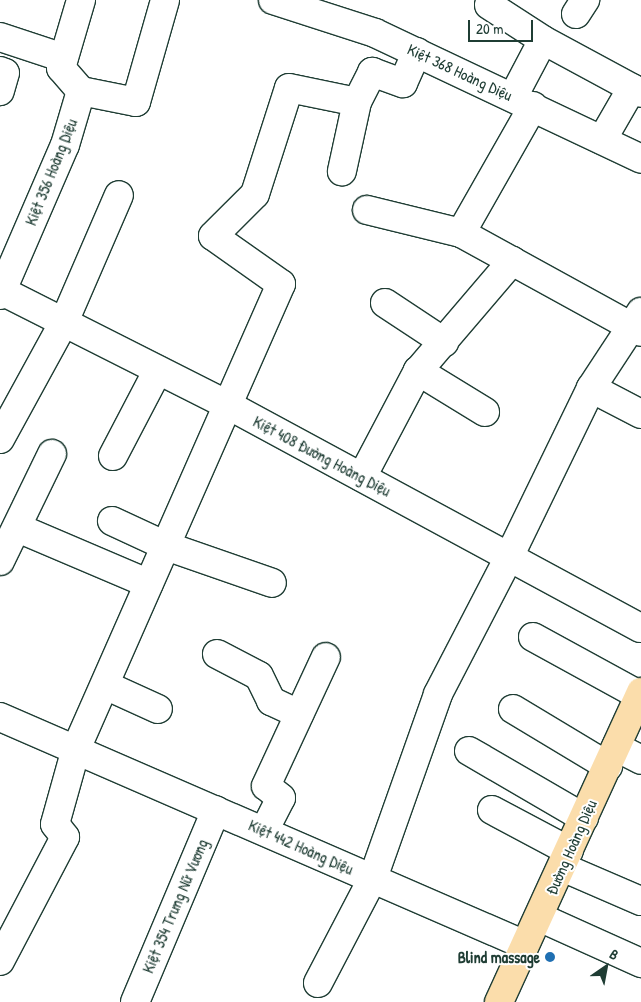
<!DOCTYPE html>
<html>
<head>
<meta charset="utf-8">
<style>
  body { margin:0 }
  #map { position:relative; width:641px; height:1002px; overflow:hidden; background:#fff; font-family:"Patrick Hand",sans-serif }
  div>[style] { position:absolute }
  [style*='--x'] { left:calc(var(--x)*1px); top:calc(var(--y)*1px); width:calc(var(--w)*1px); rotate:calc(var(--a)*1deg) }
  .roads { filter:drop-shadow(1px 0 #1f3d34) drop-shadow(-1px 0 #1f3d34) drop-shadow(0 1px #1f3d34) drop-shadow(0 -1px #1f3d34) }
  .minor>* { height:28px; margin:-14px; padding:0 14px; transform-origin:14px; border-radius:14px; background:#fff }
  .major>* { height:28px; margin:-14px; padding:0 14px; transform-origin:14px; border-radius:14px; background:#fbddab }
  .dots>* { width:14px; height:14px; translate:-50% -50%; box-sizing:border-box; border:2px solid #fff; border-radius:50% }
  span { translate:-50% -50%; white-space:nowrap; text-align:center; line-height:1.15; -webkit-text-stroke:4px #fff; paint-order:stroke }
  .street-label { font-size:16px; color:#1f3d34 }
  .poi-label { font-size:16px; color:#1f3d34; font-weight:700 }
  .right { translate:-100% -50%; text-align:right }
  .north { position:absolute; left:581px; top:942px; width:50px; height:50px; -webkit-text-stroke:4px #fff; paint-order:stroke; rotate:33deg; font-size:14px; font-weight:700; line-height:20px; text-align:center; color:#1f3d34 }
  .north::after { content:''; display:block; margin:auto; width:18px; height:22px; background:#1f3d34; clip-path:polygon(50% 0,100% 100%,50% 72%,0 100%) }
  .scale { position:absolute; left:468px; top:20px; width:65px; height:22px; box-sizing:border-box; border:2px solid #1f3d34; border-top:0; padding-left:6px; font-size:15px; line-height:18px; white-space:nowrap; color:#1f3d34; -webkit-text-stroke:4px #fff; paint-order:stroke }
</style>
</head>
<body>
<div id="map">
  <div class="roads">
    <div class="minor">
      <i style="--x:273;--y:0;--w:107;--a:17.9"></i>
      <i style="--x:375;--y:33;--w:294;--a:25.3"></i>
      <i style="--x:489;--y:5;--w:64;--a:32.9"></i>
      <i style="--x:543;--y:40;--w:111;--a:28.4"></i>
      <i style="--x:576;--y:14;--w:17;--a:-57"></i>
      <i style="--x:0;--y:37;--w:67;--a:18.2"></i>
      <i style="--x:0;--y:71;--w:5;--a:22"></i>
      <i style="--x:5;--y:73;--w:19;--a:106"></i>
      <i style="--x:81;--y:91;--w:56;--a:11.3"></i>
      <i style="--x:136;--y:102;--w:106;--a:-74.1"></i>
      <i style="--x:513;--y:97;--w:64;--a:-62.2"></i>
      <i style="--x:357;--y:102;--w:34;--a:-63"></i>
      <i style="--x:372;--y:72;--w:33;--a:20"></i>
      <i style="--x:403;--y:83;--w:34;--a:-66"></i>
      <i style="--x:602;--y:140;--w:60;--a:-60"></i>
      <i style="--x:367;--y:210;--w:97;--a:13.7"></i>
      <i style="--x:461;--y:233;--w:205;--a:28.8"></i>
      <i style="--x:461;--y:233;--w:146;--a:-60.4"></i>
      <i style="--x:0;--y:290;--w:255;--a:26.8"></i>
      <i style="--x:228;--y:405;--w:469;--a:28.4"></i>
      <i style="--x:0;--y:295;--w:163;--a:-66.6"></i>
      <i style="--x:65;--y:145;--w:56;--a:-73.5"></i>
      <i style="--x:81;--y:91;--w:30;--a:-131"></i>
      <i style="--x:61;--y:68;--w:71;--a:-73.6"></i>
      <i style="--x:385;--y:303;--w:71;--a:33.5"></i>
      <i style="--x:591;--y:388;--w:56;--a:27.5"></i>
      <i style="--x:485;--y:412;--w:79;--a:-148.5"></i>
      <i style="--x:418;--y:371;--w:145;--a:-49.5"></i>
      <i style="--x:0;--y:439;--w:133;--a:-61.3"></i>
      <i style="--x:64;--y:322;--w:138;--a:-66.6"></i>
      <i style="--x:113;--y:456;--w:97;--a:-62.4"></i>
      <i style="--x:362;--y:477;--w:120;--a:-62.2"></i>
      <i style="--x:112;--y:521;--w:60;--a:24.8"></i>
      <i style="--x:166;--y:546;--w:112;--a:19.2"></i>
      <i style="--x:18;--y:528;--w:142;--a:23.1"></i>
      <i style="--x:0;--y:561;--w:119;--a:-64.1"></i>
      <i style="--x:533;--y:637;--w:121;--a:28.7"></i>
      <i style="--x:217;--y:654;--w:47;--a:27.6"></i>
      <i style="--x:259;--y:676;--w:28;--a:64"></i>
      <i style="--x:271;--y:701;--w:31;--a:25"></i>
      <i style="--x:105;--y:685;--w:58;--a:24.4"></i>
      <i style="--x:513;--y:709;--w:111;--a:31"></i>
      <i style="--x:0;--y:717;--w:572;--a:23.47"></i>
      <i style="--x:616;--y:747;--w:28;--a:27"></i>
      <i style="--x:469;--y:751;--w:133;--a:30.2"></i>
      <i style="--x:492;--y:810;--w:87;--a:28"></i>
      <i style="--x:264;--y:831;--w:37;--a:-63"></i>
      <i style="--x:281;--y:798;--w:19;--a:-141"></i>
      <i style="--x:266;--y:786;--w:142;--a:-65.1"></i>
      <i style="--x:562;--y:867;--w:86;--a:23.3"></i>
      <i style="--x:539;--y:917;--w:112;--a:24.3"></i>
      <i style="--x:0;--y:961;--w:140;--a:-62.3"></i>
      <i style="--x:65;--y:837;--w:16;--a:-128"></i>
      <i style="--x:55;--y:824;--w:78;--a:-74.4"></i>
      <i style="--x:76;--y:749;--w:508;--a:-66.21"></i>
      <i style="--x:281;--y:284;--w:83;--a:-144.8"></i>
      <i style="--x:213;--y:236;--w:59;--a:-45"></i>
      <i style="--x:255;--y:194;--w:111;--a:-72.2"></i>
      <i style="--x:289;--y:88;--w:69;--a:11.6"></i>
      <i style="--x:357;--y:102;--w:71;--a:102.3"></i>
      <i style="--x:318;--y:983;--w:119;--a:-62.4"></i>
      <i style="--x:373;--y:878;--w:195;--a:-70.5"></i>
      <i style="--x:438;--y:694;--w:154;--a:-62.6"></i>
      <i style="--x:509;--y:557;--w:188;--a:-64.1"></i>
      <i style="--x:591;--y:388;--w:91;--a:-56.7"></i>
      <i style="--x:135;--y:1002;--w:208;--a:-67.1"></i>
    </div>
    <div class="major">
      <i style="--x:499;--y:1002;--w:341;--a:-65.4"></i>
    </div>
  </div>
  <div class="dots">
    <i style="left:550px;top:957px;background:#1f6fb2"></i>
  </div>
  <div class="street-label">
    <span style="left:460px;top:72px;rotate:25deg">Kiệt 368 Hoàng Diệu</span>
    <span style="left:51px;top:172px;rotate:-68deg">Kiệt 356 Hoàng Diệu</span>
    <span style="left:322px;top:456px;rotate:28deg">Kiệt 408 Đường Hoàng Diệu</span>
    <span style="left:301px;top:847px;rotate:24deg">Kiệt 442 Hoàng Diệu</span>
    <span style="left:571px;top:847px;rotate:-66deg">Đường Hoàng Diệu</span>
    <span style="left:175px;top:906px;rotate:-67deg">Kiệt 354 Trưng Nữ Vương</span>
  </div>
  <div class="poi-label">
    <span class="right" style="left:540px;top:957px">Blind massage</span>
  </div>
  <div class="north">B</div>
  <div class="scale">20 m</div>
</div>
</body>
</html>
